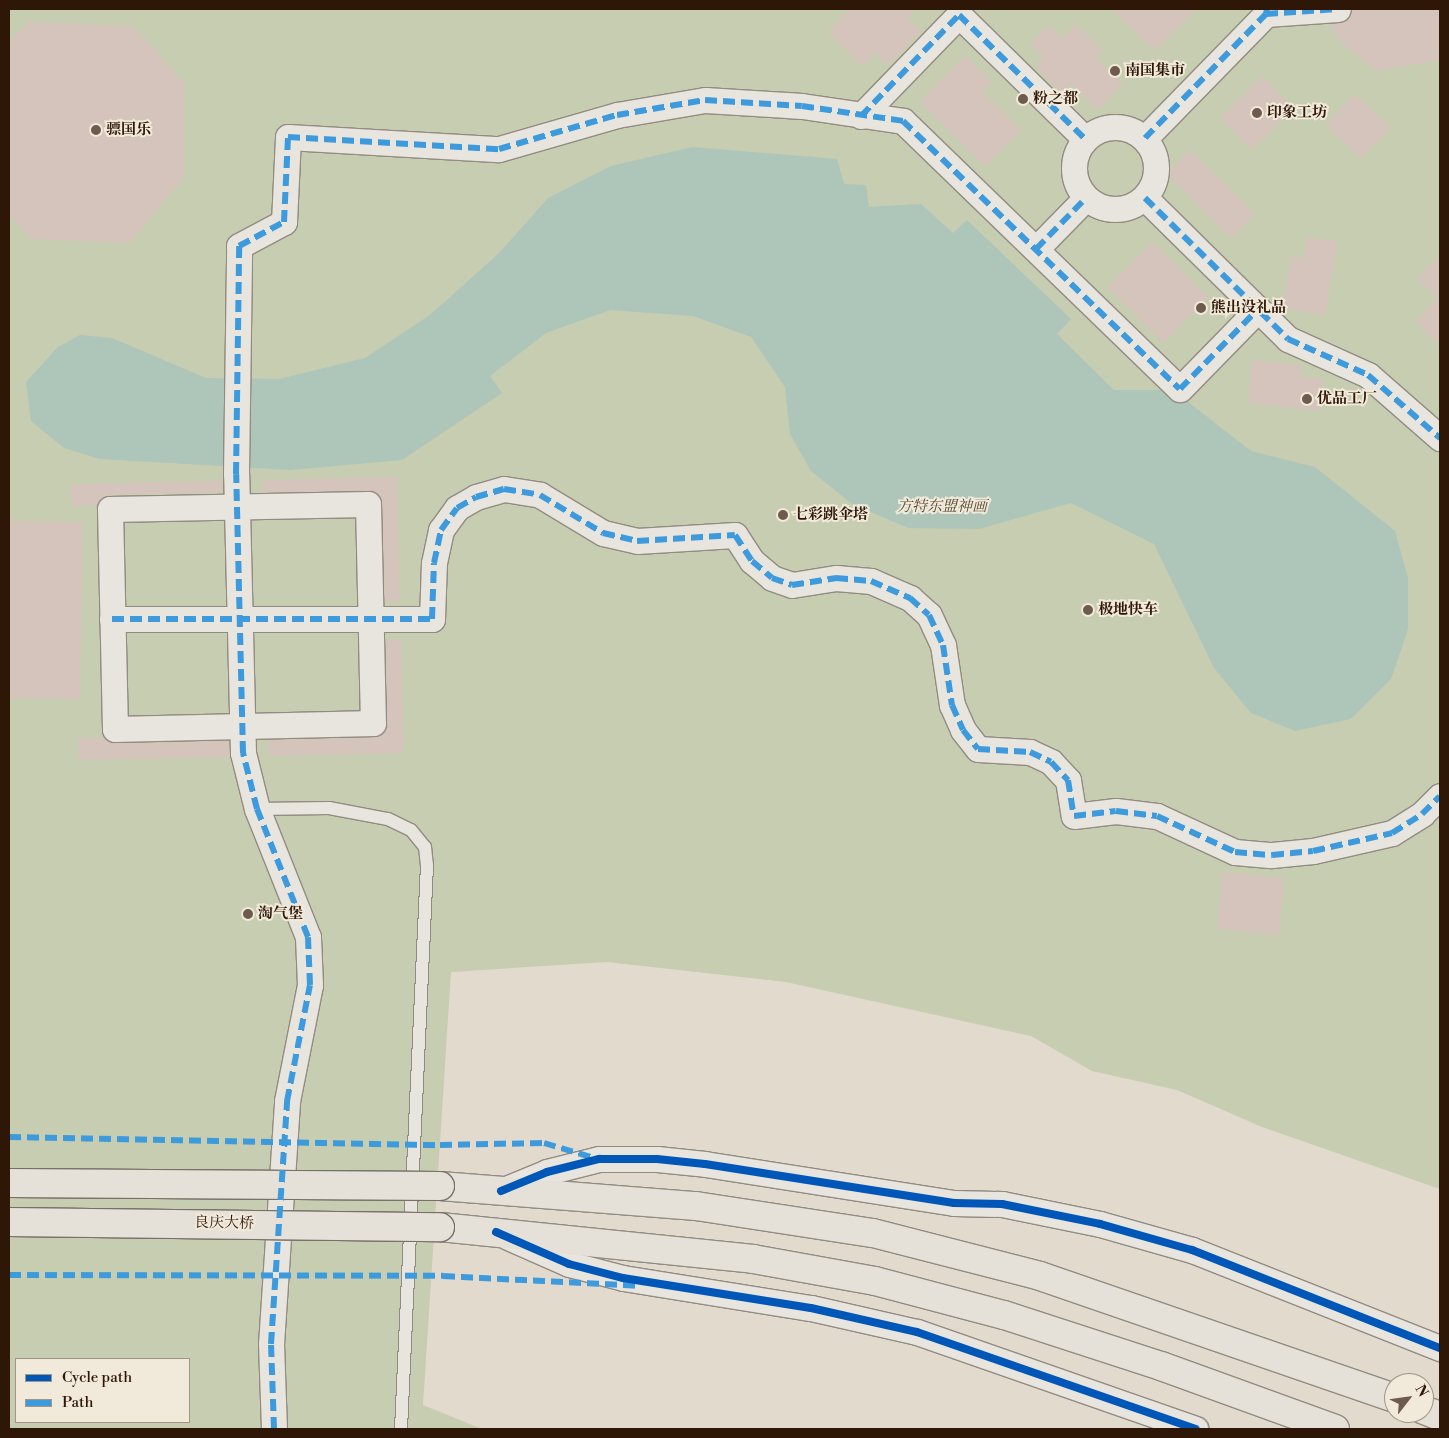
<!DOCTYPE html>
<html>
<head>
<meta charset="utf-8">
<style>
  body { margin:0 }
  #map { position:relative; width:1449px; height:1438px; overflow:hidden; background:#e2dacd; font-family:"Libre Bodoni","Noto Serif SC",serif }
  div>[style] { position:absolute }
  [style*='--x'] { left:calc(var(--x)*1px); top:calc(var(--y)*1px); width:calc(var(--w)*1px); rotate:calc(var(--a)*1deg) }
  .green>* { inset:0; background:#c7cdb0 }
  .water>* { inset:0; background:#aec5ba }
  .building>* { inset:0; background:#d5c4bc; transform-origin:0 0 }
  .roads { filter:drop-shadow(1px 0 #928b82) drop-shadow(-1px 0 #928b82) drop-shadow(0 1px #928b82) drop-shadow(0 -1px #928b82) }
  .lane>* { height:12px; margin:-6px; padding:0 6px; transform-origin:6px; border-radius:6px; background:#e8e4de }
  .street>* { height:25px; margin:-12.5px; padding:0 12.5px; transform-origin:12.5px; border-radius:12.5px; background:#e8e4de }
  .street>.ring { margin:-12.5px; padding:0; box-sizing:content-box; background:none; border:25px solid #e8e4de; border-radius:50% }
  .primary>* { height:28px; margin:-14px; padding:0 14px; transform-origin:14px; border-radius:14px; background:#e5e0d8 }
  .bridges { filter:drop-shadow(1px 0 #787068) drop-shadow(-1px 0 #787068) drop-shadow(0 1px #787068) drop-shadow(0 -1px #787068) }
  .primary-bridge>* { height:28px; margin:-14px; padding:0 14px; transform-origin:14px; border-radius:14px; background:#e5e0d8 }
  .quiet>* { height:6px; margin-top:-3px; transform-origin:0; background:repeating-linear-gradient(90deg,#3d9add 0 12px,transparent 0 18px) }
  .cycleway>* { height:8px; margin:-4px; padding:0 4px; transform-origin:4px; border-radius:4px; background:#0057b8 }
  .dots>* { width:14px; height:14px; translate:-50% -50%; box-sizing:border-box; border:2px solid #f1e9d9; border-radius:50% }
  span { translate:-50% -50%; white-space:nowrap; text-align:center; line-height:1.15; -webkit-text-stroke:4px #f1e9d9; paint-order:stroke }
  .poi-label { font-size:15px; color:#2f1708; font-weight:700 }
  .left { translate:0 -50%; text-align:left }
  .park-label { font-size:15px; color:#564a34; font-style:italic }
  .street-label { font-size:15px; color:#2f1708 }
  .frame { position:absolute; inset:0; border:10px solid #2f1708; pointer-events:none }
  .legend { position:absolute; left:15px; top:1358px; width:175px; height:65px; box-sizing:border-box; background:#f1e9d9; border:1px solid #a39585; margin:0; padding:6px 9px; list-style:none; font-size:15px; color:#2f1708 }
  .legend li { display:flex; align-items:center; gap:10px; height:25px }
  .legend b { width:25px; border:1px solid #a39585 }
  .north { position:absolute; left:1384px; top:1373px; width:50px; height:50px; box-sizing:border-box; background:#f1e9d9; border:1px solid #a39585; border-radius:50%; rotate:60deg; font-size:14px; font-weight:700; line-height:20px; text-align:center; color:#2f1708 }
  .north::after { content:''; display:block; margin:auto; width:18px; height:22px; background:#6e5b4d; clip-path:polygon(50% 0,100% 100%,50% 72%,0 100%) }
</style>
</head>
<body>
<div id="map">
  <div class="green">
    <i style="clip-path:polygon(evenodd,9px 9px,1440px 9px,1440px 1189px,1262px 1127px,1177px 1090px,1092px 1071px,1031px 1036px,786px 982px,607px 962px,451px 972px,423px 1405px,482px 1429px,9px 1429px,9px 9px,16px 1359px,189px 1359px,189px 1422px,16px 1422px,16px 1359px)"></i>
  </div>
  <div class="water">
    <i style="clip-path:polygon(693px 147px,837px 159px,844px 184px,866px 185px,869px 207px,921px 204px,953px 233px,967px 220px,1071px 319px,1057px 334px,1114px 390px,1173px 390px,1251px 451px,1315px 467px,1395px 531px,1408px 578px,1408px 629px,1391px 679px,1351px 719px,1295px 731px,1251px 713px,1214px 668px,1154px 544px,1071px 503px,979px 529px,908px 528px,852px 504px,811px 471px,790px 434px,785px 387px,751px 337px,693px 316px,610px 310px,546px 333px,490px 376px,502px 393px,402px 460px,290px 470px,100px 459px,64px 448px,31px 421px,26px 382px,58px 347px,80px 335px,112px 338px,206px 378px,279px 379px,365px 358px,430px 315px,499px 253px,548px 198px,611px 166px)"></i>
  </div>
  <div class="building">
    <i style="clip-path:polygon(850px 9px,916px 9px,907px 18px,920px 32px,888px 65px,875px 53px,862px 66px,828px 32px)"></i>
    <i style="clip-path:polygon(1112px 9px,1197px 9px,1155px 51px)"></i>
    <i style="clip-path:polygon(1352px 9px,1440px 9px,1440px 60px,1376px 71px,1339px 40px,1330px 24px,1346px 21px)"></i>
    <i style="clip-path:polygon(29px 22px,133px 26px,184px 83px,184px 177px,129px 243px,32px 239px,9px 215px,9px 42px)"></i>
    <i style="clip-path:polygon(1076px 24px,1103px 51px,1096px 58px,1123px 84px,1098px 110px,1071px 84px,1062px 93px,1035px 66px,1043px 57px,1030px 44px,1050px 25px,1062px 38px)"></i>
    <i style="clip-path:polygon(965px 56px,991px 82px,982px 92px,1021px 130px,985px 166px,920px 102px)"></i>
    <i style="left:1262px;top:76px;width:45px;height:59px;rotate:45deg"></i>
    <i style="left:1355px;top:94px;width:49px;height:42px;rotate:44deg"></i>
    <i style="left:1190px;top:150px;width:91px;height:33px;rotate:45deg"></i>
    <i style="clip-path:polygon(1307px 237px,1337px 242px,1325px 315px,1282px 308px,1291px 257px,1303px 259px)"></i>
    <i style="left:1153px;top:242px;width:78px;height:64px;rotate:45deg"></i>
    <i style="clip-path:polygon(1440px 256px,1440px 345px,1415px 321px,1438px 298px,1418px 279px)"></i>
    <i style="clip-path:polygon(1252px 360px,1301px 365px,1300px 377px,1323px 379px,1320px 411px,1248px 403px)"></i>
    <i style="clip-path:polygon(397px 477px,400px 601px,385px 602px,382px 504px,375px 492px,263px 492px,263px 480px)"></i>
    <i style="clip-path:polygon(222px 481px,222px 492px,110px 495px,102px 497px,97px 505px,72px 506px,71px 484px)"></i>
    <i style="left:9px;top:521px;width:74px;height:177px;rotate:1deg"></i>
    <i style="clip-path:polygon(385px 640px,401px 640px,404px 753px,269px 756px,269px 740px,373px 737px,384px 732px,387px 723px)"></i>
    <i style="clip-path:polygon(105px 738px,115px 743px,228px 741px,229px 757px,79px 760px,78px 739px)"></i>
    <i style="left:1223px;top:872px;width:62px;height:57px;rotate:6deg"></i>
  </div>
  <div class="roads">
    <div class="lane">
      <i style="--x:257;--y:809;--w:72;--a:-0.8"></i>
      <i style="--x:329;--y:808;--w:60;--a:10.6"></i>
      <i style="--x:388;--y:819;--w:25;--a:26"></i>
      <i style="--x:411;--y:830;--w:22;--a:51"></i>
      <i style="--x:425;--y:847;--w:18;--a:84"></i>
      <i style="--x:427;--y:865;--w:565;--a:92.64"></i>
    </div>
    <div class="street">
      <i style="--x:1267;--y:9;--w:5;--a:101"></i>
      <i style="--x:1266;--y:14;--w:72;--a:-4"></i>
      <i style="--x:861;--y:116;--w:141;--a:-45.9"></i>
      <i style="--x:959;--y:15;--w:177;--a:44.5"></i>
      <i class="ring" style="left:1074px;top:127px;width:57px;height:57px"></i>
      <i style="--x:1145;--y:138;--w:173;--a:-45.7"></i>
      <i style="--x:1145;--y:198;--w:201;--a:44.6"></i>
      <i style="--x:1288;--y:339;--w:88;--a:24.2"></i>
      <i style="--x:1368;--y:375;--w:96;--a:41.2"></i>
      <i style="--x:1036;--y:249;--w:70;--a:-45.6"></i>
      <i style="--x:368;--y:504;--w:219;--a:88.7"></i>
      <i style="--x:373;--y:723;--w:258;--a:178.7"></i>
      <i style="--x:115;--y:729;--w:220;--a:-91.3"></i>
      <i style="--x:110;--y:509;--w:258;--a:-1.1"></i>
      <i style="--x:112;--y:619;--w:320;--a:0"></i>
      <i style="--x:432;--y:619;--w:56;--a:-88"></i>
      <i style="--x:434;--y:563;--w:34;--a:-78"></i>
      <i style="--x:441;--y:530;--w:27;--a:-54"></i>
      <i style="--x:457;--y:508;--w:22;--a:-30"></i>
      <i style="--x:476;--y:497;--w:29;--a:-16"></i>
      <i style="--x:504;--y:489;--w:36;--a:9"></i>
      <i style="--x:540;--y:495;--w:74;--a:31.1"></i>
      <i style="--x:603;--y:533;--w:35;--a:13"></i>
      <i style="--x:637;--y:541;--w:98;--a:-3.5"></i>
      <i style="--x:735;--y:535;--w:31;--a:57"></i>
      <i style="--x:752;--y:561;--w:26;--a:40"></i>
      <i style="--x:772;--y:578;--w:21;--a:19"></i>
      <i style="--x:792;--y:585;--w:45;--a:-9"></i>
      <i style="--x:836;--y:578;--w:35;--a:5"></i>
      <i style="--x:871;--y:581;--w:43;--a:23.6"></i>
      <i style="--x:910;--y:598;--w:25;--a:42"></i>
      <i style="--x:929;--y:615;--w:33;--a:65"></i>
      <i style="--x:943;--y:645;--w:61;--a:81.5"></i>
      <i style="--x:952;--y:705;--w:27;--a:66"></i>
      <i style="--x:963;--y:730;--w:24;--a:52"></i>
      <i style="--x:978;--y:749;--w:52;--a:3.3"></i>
      <i style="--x:1030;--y:752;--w:23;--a:25"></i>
      <i style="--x:1051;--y:762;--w:25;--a:47"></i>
      <i style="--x:1068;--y:780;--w:36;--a:81"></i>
      <i style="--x:1074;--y:816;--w:42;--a:-6.8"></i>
      <i style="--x:1116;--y:811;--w:41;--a:7"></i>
      <i style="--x:1157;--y:816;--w:86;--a:24.8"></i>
      <i style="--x:1235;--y:852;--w:37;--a:5"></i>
      <i style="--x:1272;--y:855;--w:41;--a:-5.6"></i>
      <i style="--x:1313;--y:851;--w:81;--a:-12.8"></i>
      <i style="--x:1392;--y:833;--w:36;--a:-32"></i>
      <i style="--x:1422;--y:814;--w:25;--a:-45"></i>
      <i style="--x:501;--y:1191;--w:50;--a:-22.4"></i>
      <i style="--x:547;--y:1172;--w:54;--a:-14"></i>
      <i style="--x:599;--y:1159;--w:58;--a:0"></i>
      <i style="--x:657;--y:1159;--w:48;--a:5.9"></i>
      <i style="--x:705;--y:1164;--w:252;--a:8.9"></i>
      <i style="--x:954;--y:1203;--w:48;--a:1.2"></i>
      <i style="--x:1002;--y:1204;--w:100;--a:11.5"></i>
      <i style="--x:1100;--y:1224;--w:96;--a:15.8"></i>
      <i style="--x:1192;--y:1250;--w:267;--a:21.6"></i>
      <i style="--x:508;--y:1237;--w:67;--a:23.9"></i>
      <i style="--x:569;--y:1264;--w:56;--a:14.5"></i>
      <i style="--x:623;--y:1278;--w:190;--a:9.1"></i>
      <i style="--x:811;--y:1308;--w:109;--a:12.8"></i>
      <i style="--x:917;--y:1332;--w:295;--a:19.2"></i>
      <i style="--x:274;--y:1429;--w:85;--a:-92"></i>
      <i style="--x:271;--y:1344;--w:244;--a:-86.2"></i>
      <i style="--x:287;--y:1101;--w:118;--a:-78.8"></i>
      <i style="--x:310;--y:985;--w:48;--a:-92.4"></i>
      <i style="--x:308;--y:937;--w:138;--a:-111.7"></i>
      <i style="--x:257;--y:809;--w:58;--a:-104"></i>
      <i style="--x:243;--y:753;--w:279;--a:-91.4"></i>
      <i style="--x:236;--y:474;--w:228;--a:-89.2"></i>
      <i style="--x:239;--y:246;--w:51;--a:-28.1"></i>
      <i style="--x:284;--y:222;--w:85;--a:-87.3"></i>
      <i style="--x:288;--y:137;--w:211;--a:3.3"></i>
      <i style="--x:499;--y:149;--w:123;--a:-16.1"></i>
      <i style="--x:617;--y:115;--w:89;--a:-9.7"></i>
      <i style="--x:705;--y:100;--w:97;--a:3.5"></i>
      <i style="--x:802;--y:106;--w:102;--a:8.4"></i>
      <i style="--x:903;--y:121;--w:385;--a:44.1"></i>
      <i style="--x:1180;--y:389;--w:112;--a:-45.7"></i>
    </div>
    <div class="primary">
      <i style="--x:440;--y:1186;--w:257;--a:4.5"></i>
      <i style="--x:696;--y:1206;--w:179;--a:8.7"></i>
      <i style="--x:873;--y:1233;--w:172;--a:14.4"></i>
      <i style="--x:1040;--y:1276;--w:374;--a:19"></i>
      <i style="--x:440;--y:1227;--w:315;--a:5.8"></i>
      <i style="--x:753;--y:1259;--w:124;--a:10.2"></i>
      <i style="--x:875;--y:1281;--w:133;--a:14.8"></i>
      <i style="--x:1004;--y:1315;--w:165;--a:18"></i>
      <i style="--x:1161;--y:1366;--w:185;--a:19.9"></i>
      <i style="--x:1424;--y:1410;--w:17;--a:21"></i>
    </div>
  </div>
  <div class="bridges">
    <div class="primary-bridge">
      <i style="--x:9;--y:1183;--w:431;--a:0.4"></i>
      <i style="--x:9;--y:1222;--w:431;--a:0.7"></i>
    </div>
  </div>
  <div class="quiet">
    <i style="--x:1267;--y:9;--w:5;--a:101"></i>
    <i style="--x:1266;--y:14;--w:72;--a:-4"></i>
    <i style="--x:861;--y:116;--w:141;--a:-45.9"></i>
    <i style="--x:959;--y:15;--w:177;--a:44.5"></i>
    <i style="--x:1145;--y:138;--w:173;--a:-45.7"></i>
    <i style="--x:1145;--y:198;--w:201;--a:44.6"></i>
    <i style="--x:1288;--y:339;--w:88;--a:24.2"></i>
    <i style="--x:1368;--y:375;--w:96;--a:41.2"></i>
    <i style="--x:1036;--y:249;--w:70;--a:-45.6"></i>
    <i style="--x:112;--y:619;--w:320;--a:0"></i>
    <i style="--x:432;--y:619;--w:56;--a:-88"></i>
    <i style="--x:434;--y:563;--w:34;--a:-78"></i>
    <i style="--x:441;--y:530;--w:27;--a:-54"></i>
    <i style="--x:457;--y:508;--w:22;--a:-30"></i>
    <i style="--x:476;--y:497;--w:29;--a:-16"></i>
    <i style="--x:504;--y:489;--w:36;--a:9"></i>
    <i style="--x:540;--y:495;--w:74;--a:31.1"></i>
    <i style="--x:603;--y:533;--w:35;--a:13"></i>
    <i style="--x:637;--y:541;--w:98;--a:-3.5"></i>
    <i style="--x:735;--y:535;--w:31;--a:57"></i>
    <i style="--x:752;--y:561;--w:26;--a:40"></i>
    <i style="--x:772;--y:578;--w:21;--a:19"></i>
    <i style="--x:792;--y:585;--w:45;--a:-9"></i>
    <i style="--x:836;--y:578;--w:35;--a:5"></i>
    <i style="--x:871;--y:581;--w:43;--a:23.6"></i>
    <i style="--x:910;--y:598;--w:25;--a:42"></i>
    <i style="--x:929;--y:615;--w:33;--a:65"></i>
    <i style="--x:943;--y:645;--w:61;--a:81.5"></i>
    <i style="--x:952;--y:705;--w:27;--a:66"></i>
    <i style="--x:963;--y:730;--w:24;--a:52"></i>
    <i style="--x:978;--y:749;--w:52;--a:3.3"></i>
    <i style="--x:1030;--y:752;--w:23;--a:25"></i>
    <i style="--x:1051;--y:762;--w:25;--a:47"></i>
    <i style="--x:1068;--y:780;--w:36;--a:81"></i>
    <i style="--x:1074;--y:816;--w:42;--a:-6.8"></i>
    <i style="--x:1116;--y:811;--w:41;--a:7"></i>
    <i style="--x:1157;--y:816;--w:86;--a:24.8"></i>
    <i style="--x:1235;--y:852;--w:37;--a:5"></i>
    <i style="--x:1272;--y:855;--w:41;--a:-5.6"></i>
    <i style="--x:1313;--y:851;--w:81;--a:-12.8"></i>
    <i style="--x:1392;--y:833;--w:36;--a:-32"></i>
    <i style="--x:1422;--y:814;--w:25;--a:-45"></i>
    <i style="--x:9;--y:1137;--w:431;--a:1.1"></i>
    <i style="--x:440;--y:1145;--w:104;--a:-1.1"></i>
    <i style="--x:544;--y:1143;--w:52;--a:16.7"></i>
    <i style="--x:9;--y:1275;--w:434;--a:0.1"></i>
    <i style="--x:443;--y:1276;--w:195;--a:2.9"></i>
    <i style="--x:274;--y:1429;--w:85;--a:-92"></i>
    <i style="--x:271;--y:1344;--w:244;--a:-86.2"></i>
    <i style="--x:287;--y:1101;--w:118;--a:-78.8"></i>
    <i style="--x:310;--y:985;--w:48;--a:-92.4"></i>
    <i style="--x:308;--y:937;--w:138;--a:-111.7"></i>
    <i style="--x:257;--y:809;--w:58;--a:-104"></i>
    <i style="--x:243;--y:753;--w:279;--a:-91.4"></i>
    <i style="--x:236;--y:474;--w:228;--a:-89.2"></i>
    <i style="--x:239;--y:246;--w:51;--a:-28.1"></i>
    <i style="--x:284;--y:222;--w:85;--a:-87.3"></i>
    <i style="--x:288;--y:137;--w:211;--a:3.3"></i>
    <i style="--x:499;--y:149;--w:123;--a:-16.1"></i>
    <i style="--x:617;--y:115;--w:89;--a:-9.7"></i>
    <i style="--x:705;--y:100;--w:97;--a:3.5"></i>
    <i style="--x:802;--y:106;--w:102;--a:8.4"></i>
    <i style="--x:903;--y:121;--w:385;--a:44.1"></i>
    <i style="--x:1180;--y:389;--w:112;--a:-45.7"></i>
  </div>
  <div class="cycleway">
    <i style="--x:501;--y:1191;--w:50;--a:-22.4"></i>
    <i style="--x:547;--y:1172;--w:54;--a:-14"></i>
    <i style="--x:599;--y:1159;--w:58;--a:0"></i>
    <i style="--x:657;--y:1159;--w:48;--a:5.9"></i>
    <i style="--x:705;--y:1164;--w:252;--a:8.9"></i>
    <i style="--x:954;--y:1203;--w:48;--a:1.2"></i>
    <i style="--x:1002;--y:1204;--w:100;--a:11.5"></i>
    <i style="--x:1100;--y:1224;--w:96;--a:15.8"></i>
    <i style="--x:1192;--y:1250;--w:267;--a:21.6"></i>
    <i style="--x:496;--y:1232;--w:80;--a:23.7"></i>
    <i style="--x:569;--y:1264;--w:56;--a:14.5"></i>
    <i style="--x:623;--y:1278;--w:190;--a:9.1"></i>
    <i style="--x:811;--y:1308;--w:109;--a:12.8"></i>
    <i style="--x:917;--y:1332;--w:295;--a:19.2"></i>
  </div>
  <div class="dots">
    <i style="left:1115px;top:71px;background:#6e5b4d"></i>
    <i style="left:1023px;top:99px;background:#6e5b4d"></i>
    <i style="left:1257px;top:113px;background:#6e5b4d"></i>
    <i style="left:96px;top:130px;background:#6e5b4d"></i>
    <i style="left:1201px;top:308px;background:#6e5b4d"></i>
    <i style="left:1307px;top:399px;background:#6e5b4d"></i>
    <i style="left:783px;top:515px;background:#6e5b4d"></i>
    <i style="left:1088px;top:610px;background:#6e5b4d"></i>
    <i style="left:248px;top:914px;background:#6e5b4d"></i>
  </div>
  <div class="poi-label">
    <span class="left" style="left:1125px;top:71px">南国集市</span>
    <span class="left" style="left:1033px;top:99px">粉之都</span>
    <span class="left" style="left:1267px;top:113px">印象工坊</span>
    <span class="left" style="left:106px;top:130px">骠国乐</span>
    <span class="left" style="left:1211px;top:308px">熊出没礼品</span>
    <span class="left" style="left:1317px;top:399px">优品工厂</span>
    <span class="left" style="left:793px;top:515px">七彩跳伞塔</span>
    <span class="left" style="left:1098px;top:610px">极地快车</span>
    <span class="left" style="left:258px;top:914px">淘气堡</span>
  </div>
  <div class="park-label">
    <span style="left:942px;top:507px">方特东盟神画</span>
  </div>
  <div class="street-label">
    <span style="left:224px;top:1223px;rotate:1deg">良庆大桥</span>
  </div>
  <div class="frame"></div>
  <ul class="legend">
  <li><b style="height:6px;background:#0057b8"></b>Cycle path</li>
  <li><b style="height:6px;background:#3d9add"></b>Path</li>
  </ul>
  <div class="north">N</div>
</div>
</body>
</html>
